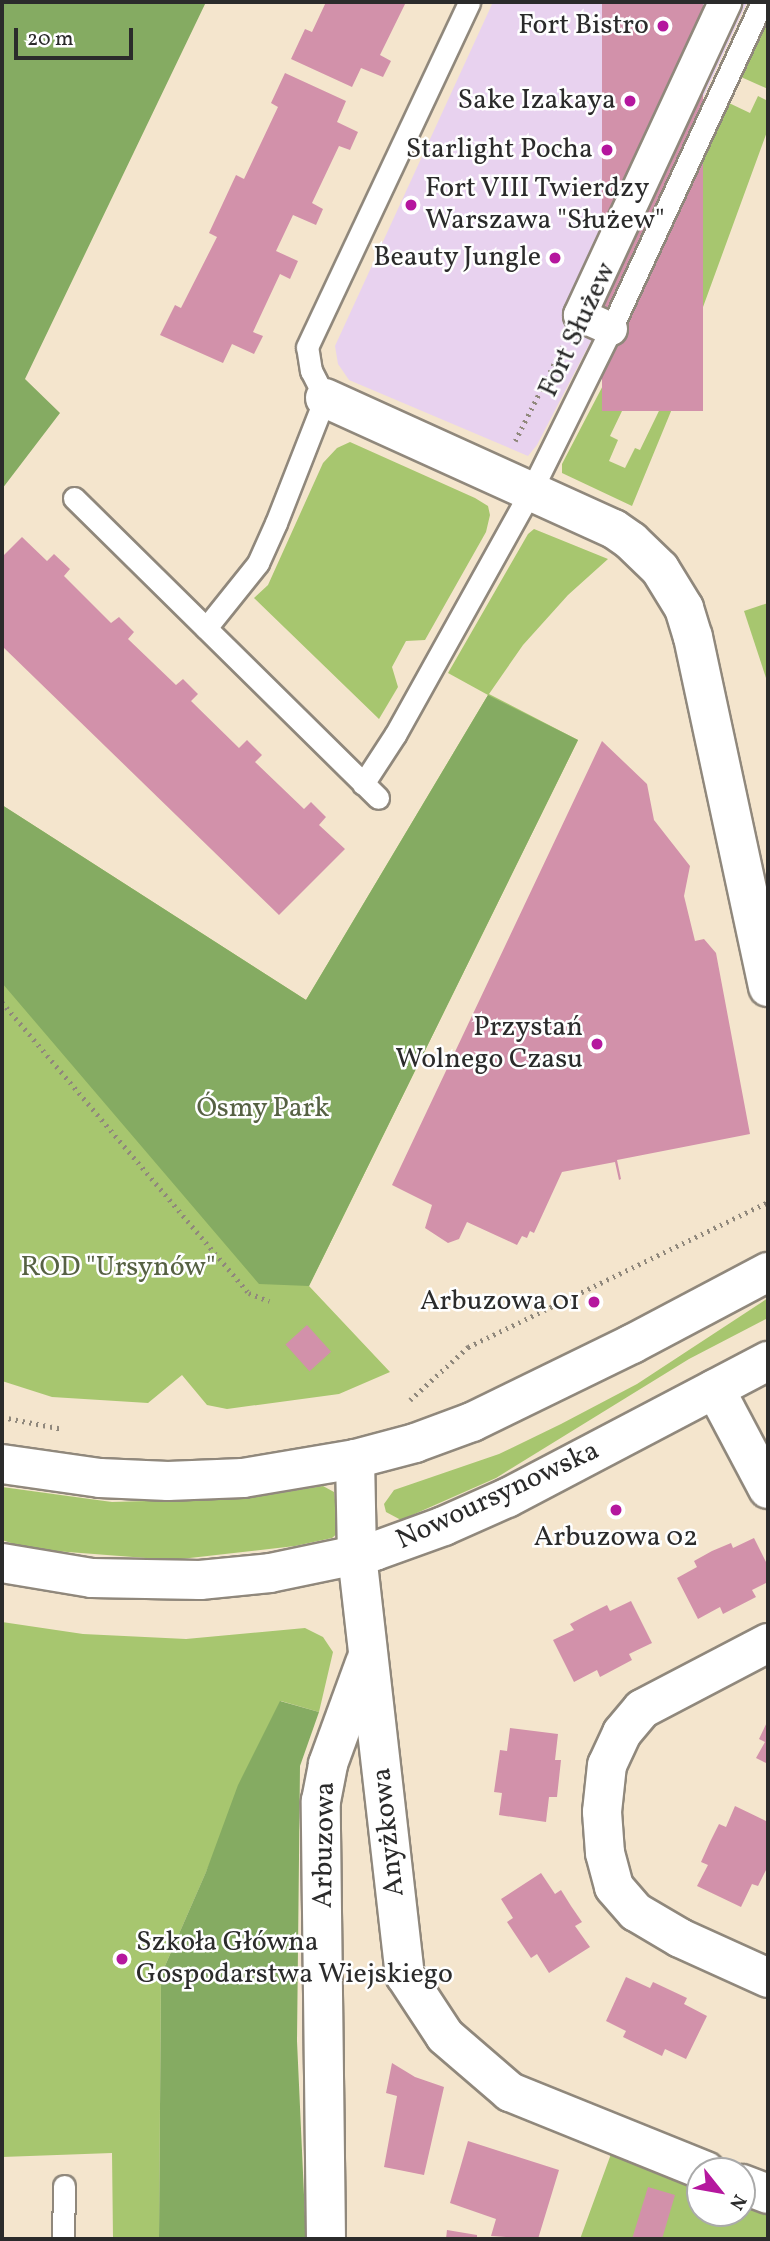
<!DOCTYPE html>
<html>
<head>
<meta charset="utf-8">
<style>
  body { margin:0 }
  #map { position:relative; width:770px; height:2241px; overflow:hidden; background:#f4e5cd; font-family:Vollkorn,serif }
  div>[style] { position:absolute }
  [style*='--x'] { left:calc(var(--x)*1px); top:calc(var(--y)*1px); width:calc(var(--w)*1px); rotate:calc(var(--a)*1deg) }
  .built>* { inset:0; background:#e8d2ef }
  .green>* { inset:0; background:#a7c66f }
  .forest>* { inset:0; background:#85ab62 }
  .building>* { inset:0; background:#d291aa; transform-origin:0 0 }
  .path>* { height:4.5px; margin-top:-2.25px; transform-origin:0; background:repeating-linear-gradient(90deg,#90887c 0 2px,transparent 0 7px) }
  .roads { filter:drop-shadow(2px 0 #90887c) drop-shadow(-2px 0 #90887c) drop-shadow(0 2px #90887c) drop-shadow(0 -2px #90887c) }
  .service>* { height:21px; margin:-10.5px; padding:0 10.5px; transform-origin:10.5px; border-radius:10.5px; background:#fff }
  .pedestrian>* { height:32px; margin:-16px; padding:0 16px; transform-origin:16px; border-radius:16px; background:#fff }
  .minor>* { height:38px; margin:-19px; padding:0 19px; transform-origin:19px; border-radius:19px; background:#fff }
  .tertiary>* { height:38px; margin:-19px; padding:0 19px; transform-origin:19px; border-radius:19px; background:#fff }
  .dots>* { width:19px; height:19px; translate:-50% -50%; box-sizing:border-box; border:4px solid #fff; border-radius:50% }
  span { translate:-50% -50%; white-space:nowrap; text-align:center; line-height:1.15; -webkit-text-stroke:5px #fff; paint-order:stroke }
  .poi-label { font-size:28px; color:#2b2b2b }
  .right { translate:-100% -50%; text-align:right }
  .left { translate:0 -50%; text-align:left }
  .street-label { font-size:28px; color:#2b2b2b }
  .park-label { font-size:28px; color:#566143 }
  .frame { position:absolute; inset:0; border:4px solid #2b2b2b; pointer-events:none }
  .north { position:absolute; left:686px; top:2157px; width:70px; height:70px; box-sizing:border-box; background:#fff; border:2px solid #aaa; border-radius:50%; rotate:121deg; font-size:19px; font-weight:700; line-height:28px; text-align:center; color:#2b2b2b }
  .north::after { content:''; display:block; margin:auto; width:24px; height:32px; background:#b5179e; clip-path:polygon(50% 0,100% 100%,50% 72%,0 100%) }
  .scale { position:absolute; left:14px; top:28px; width:119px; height:32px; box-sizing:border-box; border:4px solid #2b2b2b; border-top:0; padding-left:9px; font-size:21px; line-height:24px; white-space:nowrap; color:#2b2b2b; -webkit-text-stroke:5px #fff; paint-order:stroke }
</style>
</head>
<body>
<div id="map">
  <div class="built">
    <i style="clip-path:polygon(493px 2px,747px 2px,593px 337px,537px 445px,528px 456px,349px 380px,338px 364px,335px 346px)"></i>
  </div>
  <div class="green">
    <i style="clip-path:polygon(766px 24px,768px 25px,768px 89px,741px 77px)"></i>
    <i style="clip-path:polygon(758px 96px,768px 101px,768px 129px,699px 318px,695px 353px,632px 506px,562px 473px,562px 464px,622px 349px,646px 361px,610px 436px,618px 440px,609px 461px,625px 468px,635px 448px,640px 450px,688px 351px,649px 333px,677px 271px,656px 261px,729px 103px,750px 113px)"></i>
    <i style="clip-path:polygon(350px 442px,475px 498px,488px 506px,490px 515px,486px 532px,425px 640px,406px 641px,392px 667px,398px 687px,379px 719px,254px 598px,268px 585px,323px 463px,337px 448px)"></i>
    <i style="clip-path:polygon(534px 529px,608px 559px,568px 595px,523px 645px,489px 694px,578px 740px,309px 1286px,390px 1372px,339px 1394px,227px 1409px,207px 1405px,182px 1375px,148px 1403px,52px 1397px,2px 1381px,2px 805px,306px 1000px,488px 695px,448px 673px,528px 534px)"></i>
    <i style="clip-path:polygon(768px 603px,768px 684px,744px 611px)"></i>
    <i style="clip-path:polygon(768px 1298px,768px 1318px,689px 1359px,496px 1478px,401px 1520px,386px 1512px,384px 1504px,394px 1490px,499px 1454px,561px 1424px,637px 1384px)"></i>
    <i style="clip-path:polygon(323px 1486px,334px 1492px,339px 1532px,332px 1538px,295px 1546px,172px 1560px,29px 1549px,2px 1540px,2px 1487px,112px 1502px,249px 1498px)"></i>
    <i style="clip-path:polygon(2px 1622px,83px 1634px,186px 1639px,305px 1628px,323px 1637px,333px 1652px,319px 1712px,281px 1701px,161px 1975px,159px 2239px,113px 2239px,112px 2153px,2px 2157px)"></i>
    <i style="clip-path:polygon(611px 2154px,700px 2188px,700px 2213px,742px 2213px,742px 2204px,768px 2214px,768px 2239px,580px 2239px)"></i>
  </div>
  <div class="forest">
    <i style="clip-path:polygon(2px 2px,206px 2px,25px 379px,60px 413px,2px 489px)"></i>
    <i style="clip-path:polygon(488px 695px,578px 740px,309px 1286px,259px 1284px,2px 983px,2px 805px,306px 1000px)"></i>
    <i style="clip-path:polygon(280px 1701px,319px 1712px,300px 1766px,297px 2041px,306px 2239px,159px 2239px,161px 1975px,206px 1872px,238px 1785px)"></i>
  </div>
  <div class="building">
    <i style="clip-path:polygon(326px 2px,406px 2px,380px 55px,391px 61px,383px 77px,361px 68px,352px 87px,291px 59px,305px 29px,312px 32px)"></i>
    <i style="left:602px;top:2px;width:101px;height:409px"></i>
    <i style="clip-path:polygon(285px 73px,346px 101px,337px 122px,358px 132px,350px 150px,339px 146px,312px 203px,323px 209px,316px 225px,293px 215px,276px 251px,298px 261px,290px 279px,280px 274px,253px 332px,263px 336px,254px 354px,232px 344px,223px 363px,160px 335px,175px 305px,181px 308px,217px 237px,209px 233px,236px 175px,244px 179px,278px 107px,271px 103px)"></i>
    <i style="clip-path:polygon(22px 537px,47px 561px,54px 554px,70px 569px,64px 576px,111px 623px,119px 617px,134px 632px,128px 639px,176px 685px,183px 679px,198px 694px,191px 701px,239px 748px,247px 740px,262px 755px,255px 762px,304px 809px,311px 802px,326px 817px,319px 825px,345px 849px,279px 915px,2px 646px,2px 557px)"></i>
    <i style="clip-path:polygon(602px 741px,647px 784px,654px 820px,690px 866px,684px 896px,695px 941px,704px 939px,716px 953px,750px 1134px,617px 1160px,621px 1179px,619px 1180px,615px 1162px,562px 1172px,534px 1233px,530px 1231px,527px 1238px,522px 1236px,517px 1245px,467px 1222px,459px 1239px,448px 1243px,425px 1228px,432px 1205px,392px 1185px)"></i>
    <i style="left:307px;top:1325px;width:36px;height:29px;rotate:48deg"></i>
    <i style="clip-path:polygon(754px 1538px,768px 1566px,768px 1582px,752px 1590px,756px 1597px,723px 1614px,720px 1607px,698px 1619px,677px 1578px,697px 1567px,694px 1561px,712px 1551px,731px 1543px,733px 1548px)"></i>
    <i style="clip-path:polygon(631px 1601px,652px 1643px,629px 1654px,632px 1660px,600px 1677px,597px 1670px,574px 1682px,553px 1640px,574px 1630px,570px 1624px,589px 1614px,607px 1605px,610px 1611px)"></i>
    <i style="clip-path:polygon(768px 1720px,768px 1764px,756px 1758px,765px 1742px,759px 1739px)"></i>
    <i style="clip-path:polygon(510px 1728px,558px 1734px,555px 1760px,561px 1760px,557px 1797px,549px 1797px,546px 1822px,499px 1815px,502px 1793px,494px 1792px,500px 1750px,507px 1751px)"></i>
    <i style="clip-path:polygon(735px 1806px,768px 1822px,768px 1866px,758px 1886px,752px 1884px,741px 1907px,697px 1886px,708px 1865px,701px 1862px,710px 1842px,719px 1824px,726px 1827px)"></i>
    <i style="clip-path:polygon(541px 1873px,555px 1894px,561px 1890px,571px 1906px,582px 1922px,575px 1926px,590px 1947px,549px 1973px,537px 1954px,531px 1958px,507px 1922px,513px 1918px,501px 1899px)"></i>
    <i style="clip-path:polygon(626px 1977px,650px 1988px,653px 1982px,687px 1998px,684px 2004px,707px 2016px,686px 2059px,665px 2049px,662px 2056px,623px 2037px,626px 2031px,606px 2021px)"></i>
    <i style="clip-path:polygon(392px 2063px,415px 2077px,444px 2087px,424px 2175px,384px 2167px,397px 2096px,386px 2093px)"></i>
    <i style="clip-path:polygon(468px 2141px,559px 2170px,538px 2239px,491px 2236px,496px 2219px,450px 2203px)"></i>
    <i style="clip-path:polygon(648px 2187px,675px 2195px,662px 2239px,632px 2239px)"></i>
    <i style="clip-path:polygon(447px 2230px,477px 2235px,477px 2239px,446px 2239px)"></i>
  </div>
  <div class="path">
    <i style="--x:515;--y:441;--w:106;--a:-63.2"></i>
    <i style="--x:2;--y:1002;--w:382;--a:49.7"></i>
    <i style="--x:249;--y:1293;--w:22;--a:22"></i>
    <i style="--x:410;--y:1400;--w:79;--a:-42.4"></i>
    <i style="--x:468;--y:1347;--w:333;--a:-25.8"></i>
    <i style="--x:2;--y:1417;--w:62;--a:11.1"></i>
  </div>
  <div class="roads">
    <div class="service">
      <i style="--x:74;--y:498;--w:427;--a:44.6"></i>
      <i style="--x:206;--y:628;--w:83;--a:-51.3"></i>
      <i style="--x:258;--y:563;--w:44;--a:-65.8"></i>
      <i style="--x:276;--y:523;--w:134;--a:-68.6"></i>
      <i style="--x:325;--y:398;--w:30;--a:-117"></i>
      <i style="--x:311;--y:371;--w:24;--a:-99"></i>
      <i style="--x:307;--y:347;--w:381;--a:-64.8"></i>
      <i style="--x:363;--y:784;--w:59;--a:-56.9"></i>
      <i style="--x:395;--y:735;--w:279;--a:-60.9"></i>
      <i style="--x:531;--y:491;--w:181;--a:-63.7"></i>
      <i style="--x:611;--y:329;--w:360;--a:-65.2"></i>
      <i style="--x:63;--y:2239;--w:53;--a:-88.9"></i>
    </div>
    <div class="pedestrian">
      <i style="--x:611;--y:329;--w:34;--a:-156"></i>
      <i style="--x:580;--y:315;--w:345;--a:-65.1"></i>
    </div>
    <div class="minor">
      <i style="--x:325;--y:398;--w:317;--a:24.4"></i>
      <i style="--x:614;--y:529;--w:21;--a:35"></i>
      <i style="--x:631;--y:541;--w:40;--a:44"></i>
      <i style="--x:660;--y:569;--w:46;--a:58.4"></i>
      <i style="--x:684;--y:608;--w:30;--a:73"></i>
      <i style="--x:693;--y:637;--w:358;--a:77.9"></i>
      <i style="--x:715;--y:1389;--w:113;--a:62.1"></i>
      <i style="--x:355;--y:1459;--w:96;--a:88.8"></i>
      <i style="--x:357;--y:1555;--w:423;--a:83.5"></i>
      <i style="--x:405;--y:1975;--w:73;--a:56.7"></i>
      <i style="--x:445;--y:2036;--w:86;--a:40.7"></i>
      <i style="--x:510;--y:2092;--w:211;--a:22"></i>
      <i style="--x:768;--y:1643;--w:142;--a:152.4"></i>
      <i style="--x:642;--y:1709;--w:31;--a:130"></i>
      <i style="--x:622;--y:1733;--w:35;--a:115"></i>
      <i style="--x:607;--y:1765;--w:47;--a:96.1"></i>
      <i style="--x:602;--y:1812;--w:41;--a:85.8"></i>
      <i style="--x:605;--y:1853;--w:35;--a:75"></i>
      <i style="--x:614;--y:1887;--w:33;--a:49"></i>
      <i style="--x:636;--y:1912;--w:51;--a:30.6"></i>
      <i style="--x:680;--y:1938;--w:97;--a:24.4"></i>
      <i style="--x:742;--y:2184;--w:28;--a:21"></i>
      <i style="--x:326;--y:2239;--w:438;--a:-90.7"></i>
      <i style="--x:321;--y:1801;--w:38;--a:-79"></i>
      <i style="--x:328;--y:1764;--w:108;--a:-69.9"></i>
    </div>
    <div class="tertiary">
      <i style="--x:2;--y:1464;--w:99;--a:8.1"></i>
      <i style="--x:100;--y:1478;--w:68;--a:2.5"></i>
      <i style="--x:168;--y:1481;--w:75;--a:-2.3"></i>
      <i style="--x:243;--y:1478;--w:114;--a:-9.6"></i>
      <i style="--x:355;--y:1459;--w:62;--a:-14.9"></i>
      <i style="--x:415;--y:1443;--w:61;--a:-20.2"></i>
      <i style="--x:472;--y:1422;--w:178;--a:-26"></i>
      <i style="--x:632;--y:1344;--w:154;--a:-27.9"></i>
      <i style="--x:2;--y:1563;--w:91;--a:9.5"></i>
      <i style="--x:92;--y:1578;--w:108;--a:1.1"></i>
      <i style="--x:200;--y:1580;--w:70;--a:-5.7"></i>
      <i style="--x:270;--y:1573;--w:107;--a:-11.8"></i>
      <i style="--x:375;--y:1551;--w:73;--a:-19.9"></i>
      <i style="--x:444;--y:1526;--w:69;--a:-24"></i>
      <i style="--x:507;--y:1498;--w:295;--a:-27.7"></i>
    </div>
  </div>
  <div class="dots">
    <i style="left:663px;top:26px;background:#b5179e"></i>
    <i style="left:630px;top:101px;background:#b5179e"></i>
    <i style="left:607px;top:150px;background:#b5179e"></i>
    <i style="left:411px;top:205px;background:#b5179e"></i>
    <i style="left:555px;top:258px;background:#b5179e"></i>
    <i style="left:597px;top:1044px;background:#b5179e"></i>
    <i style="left:594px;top:1302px;background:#b5179e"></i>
    <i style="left:616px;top:1510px;background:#b5179e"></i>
    <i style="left:122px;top:1959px;background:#b5179e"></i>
  </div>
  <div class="poi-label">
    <span class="right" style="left:649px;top:26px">Fort Bistro</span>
    <span class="right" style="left:616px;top:101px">Sake Izakaya</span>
    <span class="right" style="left:593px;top:150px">Starlight Pocha</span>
    <span class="left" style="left:425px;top:205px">Fort VIII Twierdzy<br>Warszawa "Służew"</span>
    <span class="right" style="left:541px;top:258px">Beauty Jungle</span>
    <span class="right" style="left:583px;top:1044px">Przystań<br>Wolnego Czasu</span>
    <span class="right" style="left:580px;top:1302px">Arbuzowa 01</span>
    <span style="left:616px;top:1538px">Arbuzowa 02</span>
    <span class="left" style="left:136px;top:1959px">Szkoła Główna<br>Gospodarstwa Wiejskiego</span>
  </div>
  <div class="street-label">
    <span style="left:578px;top:330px;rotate:-65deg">Fort Służew</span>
    <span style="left:498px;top:1496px;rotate:-25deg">Nowoursynowska</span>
    <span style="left:389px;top:1832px;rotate:-96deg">Anyżkowa</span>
    <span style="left:325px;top:1845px;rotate:-89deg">Arbuzowa</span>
  </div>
  <div class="park-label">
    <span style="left:263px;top:1109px">Ósmy Park</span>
    <span style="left:118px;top:1268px">ROD "Ursynów"</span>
  </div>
  <div class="frame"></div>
  <div class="north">N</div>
  <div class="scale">20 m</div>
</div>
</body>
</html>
